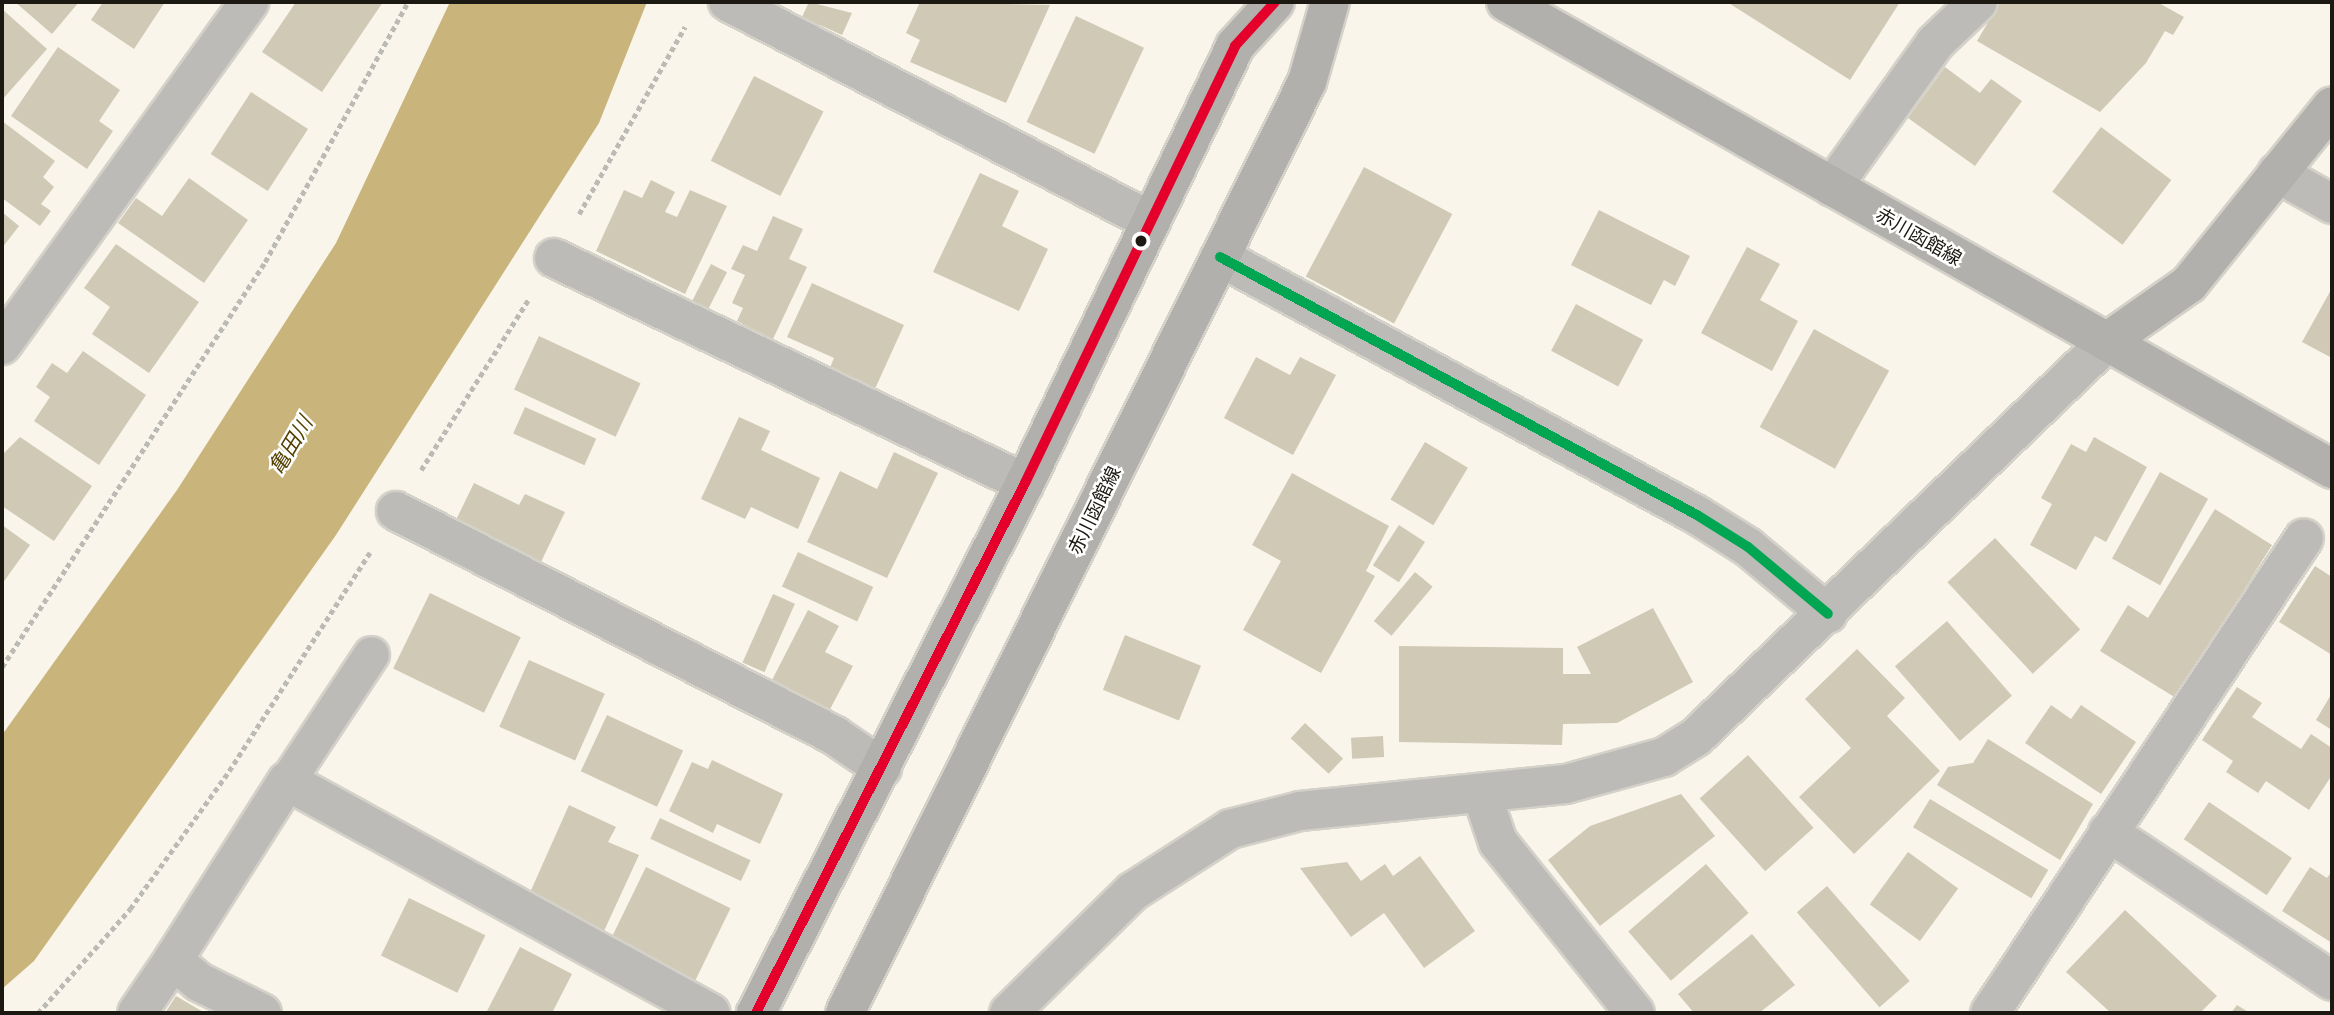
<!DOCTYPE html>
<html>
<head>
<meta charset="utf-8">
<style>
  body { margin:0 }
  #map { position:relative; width:2334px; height:1015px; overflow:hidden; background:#f9f5ea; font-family:Commissioner,"Noto Sans JP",sans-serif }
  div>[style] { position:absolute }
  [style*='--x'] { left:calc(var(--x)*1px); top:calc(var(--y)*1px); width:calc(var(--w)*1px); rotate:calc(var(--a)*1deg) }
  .water>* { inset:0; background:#c9b57c }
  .building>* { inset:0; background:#d0c9b6; transform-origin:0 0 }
  .path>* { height:4.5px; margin-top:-2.25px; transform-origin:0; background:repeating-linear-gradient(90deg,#bbbab4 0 5px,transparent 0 8.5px) }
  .roads { filter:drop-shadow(2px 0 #d4d1c9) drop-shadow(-2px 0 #d4d1c9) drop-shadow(0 2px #d4d1c9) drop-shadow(0 -2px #d4d1c9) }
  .lane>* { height:35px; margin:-17.5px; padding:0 17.5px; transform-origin:17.5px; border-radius:17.5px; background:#bdbbb8 }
  .street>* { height:38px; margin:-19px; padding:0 19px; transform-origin:19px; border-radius:19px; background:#bdbbb8 }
  .secondary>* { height:38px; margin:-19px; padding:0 19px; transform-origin:19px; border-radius:19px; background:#b2b0ac }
  .bus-1>* { height:10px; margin:-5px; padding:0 5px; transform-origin:5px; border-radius:5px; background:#e4002b }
  .bus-2>* { height:10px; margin:-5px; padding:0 5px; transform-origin:5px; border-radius:5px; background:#00a651 }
  .dots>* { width:19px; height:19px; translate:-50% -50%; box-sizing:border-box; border:4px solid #fff; border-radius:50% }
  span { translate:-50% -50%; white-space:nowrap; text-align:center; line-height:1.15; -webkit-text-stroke:5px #fff; paint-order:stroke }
  .street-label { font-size:19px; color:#1c1912 }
  .water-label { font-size:21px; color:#554101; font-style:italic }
  .frame { position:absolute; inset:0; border:4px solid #1c1912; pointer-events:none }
</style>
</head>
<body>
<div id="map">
  <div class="water">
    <i style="clip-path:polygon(450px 2px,647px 2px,599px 123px,336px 535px,34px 961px,2px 989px,2px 735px,177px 490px,336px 243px)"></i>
  </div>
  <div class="building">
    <i style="clip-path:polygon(15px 2px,79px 2px,52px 34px)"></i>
    <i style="clip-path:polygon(103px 2px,165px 2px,134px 49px,91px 20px)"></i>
    <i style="clip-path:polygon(296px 2px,383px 2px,322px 92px,262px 52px)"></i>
    <i style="clip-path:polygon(809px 2px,852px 13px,842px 35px,802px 17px)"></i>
    <i style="clip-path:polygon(920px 2px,1050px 5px,1006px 103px,910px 62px,920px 40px,906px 33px)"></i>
    <i style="clip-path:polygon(1727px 2px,1900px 2px,1850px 80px)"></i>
    <i style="clip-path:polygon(2000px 2px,2157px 2px,2184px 17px,2173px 35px,2165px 31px,2146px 63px,2100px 112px,1977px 41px)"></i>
    <i style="clip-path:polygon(2px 9px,47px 49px,2px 100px)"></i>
    <i style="left:1076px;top:16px;width:75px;height:117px;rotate:25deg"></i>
    <i style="clip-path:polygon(58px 47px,120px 90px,99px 121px,113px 131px,87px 169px,11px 116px)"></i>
    <i style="clip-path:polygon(1945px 67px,1980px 93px,1991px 79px,2022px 101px,1975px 166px,1908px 118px)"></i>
    <i style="left:754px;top:76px;width:78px;height:95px;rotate:27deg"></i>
    <i style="left:251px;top:92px;width:68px;height:74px;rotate:33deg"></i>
    <i style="clip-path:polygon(2px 121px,55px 161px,43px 177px,54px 187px,41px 204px,51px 211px,40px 226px,2px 198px)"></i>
    <i style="left:2101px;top:127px;width:88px;height:81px;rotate:37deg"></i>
    <i style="left:1364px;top:167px;width:100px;height:124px;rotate:28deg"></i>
    <i style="clip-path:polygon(980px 173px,1019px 191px,1002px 226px,1048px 249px,1019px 311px,933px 272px)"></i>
    <i style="clip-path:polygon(189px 178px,248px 220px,204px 283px,118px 223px,136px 198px,162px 216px)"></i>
    <i style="clip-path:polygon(651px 180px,675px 192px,665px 212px,677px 217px,690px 190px,727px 206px,685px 294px,596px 251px,624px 190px,642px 198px)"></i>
    <i style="clip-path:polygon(1599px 210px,1690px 256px,1675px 286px,1664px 280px,1651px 305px,1571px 265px)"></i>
    <i style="clip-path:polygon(2px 212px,19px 226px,2px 248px)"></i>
    <i style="clip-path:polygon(773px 216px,803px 229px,789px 259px,807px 267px,773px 339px,737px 321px,743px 308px,732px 303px,745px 275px,731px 269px,743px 245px,757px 251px)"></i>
    <i style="clip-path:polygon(116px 244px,199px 302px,149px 373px,92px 334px,110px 307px,84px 288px)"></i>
    <i style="clip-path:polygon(1747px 247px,1780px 264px,1760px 300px,1798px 321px,1772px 371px,1701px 333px)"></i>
    <i style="left:711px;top:264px;width:18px;height:42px;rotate:27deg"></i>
    <i style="clip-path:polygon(812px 283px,904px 325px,874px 391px,829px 370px,834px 358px,787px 337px)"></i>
    <i style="clip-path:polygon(2332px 288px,2332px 358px,2302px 342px)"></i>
    <i style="left:1576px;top:304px;width:76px;height:53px;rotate:28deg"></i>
    <i style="left:1814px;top:329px;width:86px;height:112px;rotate:29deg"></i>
    <i style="left:539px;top:336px;width:112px;height:59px;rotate:25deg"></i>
    <i style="clip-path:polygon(83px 351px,146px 395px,99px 465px,34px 421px,50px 397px,36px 387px,52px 363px,67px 373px)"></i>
    <i style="clip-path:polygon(1256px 357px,1290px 375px,1300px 357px,1336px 375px,1293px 455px,1224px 418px)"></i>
    <i style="left:525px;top:407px;width:78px;height:29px;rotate:24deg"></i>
    <i style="clip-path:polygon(739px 417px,770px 431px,761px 450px,820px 478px,798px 529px,751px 507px,745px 519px,701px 499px)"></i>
    <i style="clip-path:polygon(20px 437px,92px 486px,54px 541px,2px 506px,2px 455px)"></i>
    <i style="clip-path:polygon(2094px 437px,2147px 467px,2106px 542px,2095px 536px,2076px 570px,2030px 545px,2052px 504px,2041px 498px,2071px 444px,2086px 452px)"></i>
    <i style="left:1425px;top:442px;width:50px;height:67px;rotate:31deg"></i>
    <i style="clip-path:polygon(894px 452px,938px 473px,887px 578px,807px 542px,840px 471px,877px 489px)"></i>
    <i style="left:2160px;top:472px;width:55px;height:99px;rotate:29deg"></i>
    <i style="clip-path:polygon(1292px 473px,1389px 526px,1366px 571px,1375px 576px,1321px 673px,1243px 630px,1281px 561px,1252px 545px)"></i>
    <i style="clip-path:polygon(474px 483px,519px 505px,525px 494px,565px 512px,541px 562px,455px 522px)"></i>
    <i style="clip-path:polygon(2215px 509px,2272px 545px,2176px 698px,2100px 651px,2128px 605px,2148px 618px)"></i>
    <i style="clip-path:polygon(2px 525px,30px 545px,2px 584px)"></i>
    <i style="left:1399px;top:525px;width:31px;height:48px;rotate:33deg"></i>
    <i style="left:1995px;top:538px;width:125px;height:65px;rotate:47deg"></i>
    <i style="left:798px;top:552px;width:83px;height:38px;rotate:25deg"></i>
    <i style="clip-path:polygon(2315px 566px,2332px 577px,2332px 655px,2279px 622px)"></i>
    <i style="left:1415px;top:572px;width:23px;height:64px;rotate:40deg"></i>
    <i style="left:430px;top:593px;width:101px;height:84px;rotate:26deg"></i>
    <i style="left:773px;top:594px;width:24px;height:75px;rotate:24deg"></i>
    <i style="clip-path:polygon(1653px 608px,1693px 682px,1617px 723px,1563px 724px,1562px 745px,1399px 742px,1399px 646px,1563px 648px,1563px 674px,1591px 674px,1577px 647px)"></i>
    <i style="clip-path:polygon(808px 610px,839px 626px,825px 652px,853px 666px,829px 711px,771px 682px)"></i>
    <i style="left:1947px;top:621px;width:99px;height:69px;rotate:49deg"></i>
    <i style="left:1125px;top:635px;width:82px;height:59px;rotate:22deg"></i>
    <i style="clip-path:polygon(1857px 649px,1905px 698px,1887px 716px,1940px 771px,1854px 854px,1799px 797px,1851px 748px,1805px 699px)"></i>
    <i style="left:529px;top:660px;width:83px;height:73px;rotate:24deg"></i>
    <i style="clip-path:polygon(2237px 687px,2262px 703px,2252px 717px,2301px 749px,2311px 734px,2332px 748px,2332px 775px,2309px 810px,2266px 781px,2258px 793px,2226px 772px,2233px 761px,2202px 740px)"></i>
    <i style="clip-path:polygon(2332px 693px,2332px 730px,2316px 720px)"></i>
    <i style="clip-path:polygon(2051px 705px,2071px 719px,2081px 705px,2136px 742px,2101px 794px,2025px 743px)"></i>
    <i style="left:607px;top:715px;width:84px;height:62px;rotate:25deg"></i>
    <i style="left:1305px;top:723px;width:52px;height:21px;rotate:43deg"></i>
    <i style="left:1383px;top:736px;width:21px;height:32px;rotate:87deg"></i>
    <i style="clip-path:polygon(1988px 739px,2093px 804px,2060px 860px,1937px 785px,1948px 767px,1973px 763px)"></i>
    <i style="left:1748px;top:755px;width:98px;height:65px;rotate:48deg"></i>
    <i style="clip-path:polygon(712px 760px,783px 794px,760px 844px,717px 824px,713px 833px,669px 811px,692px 762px,708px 769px)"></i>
    <i style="clip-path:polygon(1681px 794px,1715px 836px,1600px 926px,1548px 860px,1590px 826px)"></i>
    <i style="left:1930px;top:799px;width:138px;height:33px;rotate:31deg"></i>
    <i style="left:2209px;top:802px;width:100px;height:45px;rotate:34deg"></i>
    <i style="clip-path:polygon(569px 805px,616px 827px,608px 842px,639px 855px,604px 931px,528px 897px)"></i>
    <i style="left:660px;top:818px;width:100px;height:23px;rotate:25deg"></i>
    <i style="left:1908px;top:852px;width:62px;height:65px;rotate:36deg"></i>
    <i style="clip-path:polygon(1420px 856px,1475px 931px,1424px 968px,1384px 913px,1351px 937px,1300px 868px,1347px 862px,1361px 881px,1385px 864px,1393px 876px)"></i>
    <i style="left:1706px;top:864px;width:65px;height:103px;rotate:49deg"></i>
    <i style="left:646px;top:867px;width:94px;height:82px;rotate:26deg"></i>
    <i style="clip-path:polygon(2310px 867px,2327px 878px,2332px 871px,2332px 943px,2282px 911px)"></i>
    <i style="left:1827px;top:886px;width:126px;height:40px;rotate:49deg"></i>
    <i style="left:409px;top:898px;width:85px;height:64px;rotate:26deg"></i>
    <i style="clip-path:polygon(2125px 910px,2217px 996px,2200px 1013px,2111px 1013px,2066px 972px)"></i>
    <i style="clip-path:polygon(1752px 934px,1795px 985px,1759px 1013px,1694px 1013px,1678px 994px)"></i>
    <i style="clip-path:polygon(520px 947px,572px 974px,552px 1013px,486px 1013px)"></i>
    <i style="clip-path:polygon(176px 996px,205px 1013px,165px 1013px)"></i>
    <i style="clip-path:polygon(2237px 1005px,2250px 1013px,2231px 1013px)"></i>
  </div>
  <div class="path">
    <i style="--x:579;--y:214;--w:215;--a:-60.5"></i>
    <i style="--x:421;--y:470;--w:201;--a:-57.8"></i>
    <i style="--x:2;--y:667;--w:483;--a:-57"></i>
    <i style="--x:265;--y:262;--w:297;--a:-61.2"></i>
    <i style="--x:38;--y:1013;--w:139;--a:-48.5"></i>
    <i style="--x:130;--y:909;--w:170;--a:-54.3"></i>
    <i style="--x:229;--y:771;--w:260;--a:-57.2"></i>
  </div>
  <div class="roads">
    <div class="lane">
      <i style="--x:287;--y:781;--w:152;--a:-56.5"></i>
    </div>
    <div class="street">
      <i style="--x:728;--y:2;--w:475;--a:27.4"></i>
      <i style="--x:2277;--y:173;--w:63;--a:29.4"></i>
      <i style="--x:1832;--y:187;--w:177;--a:-54.4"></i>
      <i style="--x:1935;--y:43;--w:59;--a:-43.6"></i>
      <i style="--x:1220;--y:257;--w:542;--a:28.41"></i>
      <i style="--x:1697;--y:515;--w:60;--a:32.1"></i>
      <i style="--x:1748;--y:547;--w:104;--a:39.9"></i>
      <i style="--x:554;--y:258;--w:522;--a:25.53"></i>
      <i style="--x:2;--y:345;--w:423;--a:-54.2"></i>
      <i style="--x:396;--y:511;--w:493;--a:27.1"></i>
      <i style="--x:835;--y:736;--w:57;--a:34.2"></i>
      <i style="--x:1482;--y:795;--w:50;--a:71.2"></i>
      <i style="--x:1498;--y:842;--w:219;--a:51.3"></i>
      <i style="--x:2108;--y:832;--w:269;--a:33.6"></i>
      <i style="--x:137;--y:1013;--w:64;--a:-55.8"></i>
      <i style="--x:262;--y:1013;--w:70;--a:-153.8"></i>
      <i style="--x:199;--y:982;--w:34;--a:-140"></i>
      <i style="--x:173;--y:960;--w:212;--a:-57.5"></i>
      <i style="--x:287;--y:781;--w:483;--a:28.7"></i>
      <i style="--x:1009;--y:1013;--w:173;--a:-44.5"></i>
      <i style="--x:1132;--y:892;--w:117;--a:-32.7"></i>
      <i style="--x:1230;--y:829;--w:72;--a:-14.4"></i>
      <i style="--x:1300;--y:811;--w:267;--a:-5.8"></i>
      <i style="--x:1566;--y:784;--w:102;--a:-15.4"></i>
      <i style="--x:1664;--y:757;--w:38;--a:-32"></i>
      <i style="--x:1696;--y:737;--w:571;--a:-43.87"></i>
      <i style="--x:1990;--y:1013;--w:569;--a:-56.53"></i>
    </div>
    <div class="secondary">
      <i style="--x:1506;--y:2;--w:949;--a:29.48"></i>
      <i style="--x:2108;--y:341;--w:99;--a:-35.1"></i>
      <i style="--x:2189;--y:284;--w:228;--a:-51.2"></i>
      <i style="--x:756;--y:1013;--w:594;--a:-63.09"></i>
      <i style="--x:1025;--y:483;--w:485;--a:-64.3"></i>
      <i style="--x:1235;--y:46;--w:59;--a:-47.7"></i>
      <i style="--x:845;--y:1013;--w:1039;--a:-63.61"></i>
      <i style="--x:1307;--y:82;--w:83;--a:-74"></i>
    </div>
  </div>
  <div class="bus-1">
    <i style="--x:756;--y:1013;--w:594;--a:-63.09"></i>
    <i style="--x:1025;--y:483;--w:485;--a:-64.3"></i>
    <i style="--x:1235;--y:46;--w:59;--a:-47.7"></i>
  </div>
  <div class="bus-2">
    <i style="--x:1220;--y:257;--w:542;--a:28.41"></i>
    <i style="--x:1697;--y:515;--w:60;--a:32.1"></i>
    <i style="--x:1748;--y:547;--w:104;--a:39.9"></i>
  </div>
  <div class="dots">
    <i style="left:1141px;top:241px;background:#1c1912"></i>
  </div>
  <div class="street-label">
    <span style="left:1919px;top:236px;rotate:30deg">赤川函館線</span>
    <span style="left:1094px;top:510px;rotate:-64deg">赤川函館線</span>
  </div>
  <div class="water-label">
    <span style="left:290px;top:445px;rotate:-59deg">亀田川</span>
  </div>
  <div class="frame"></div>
</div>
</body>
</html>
